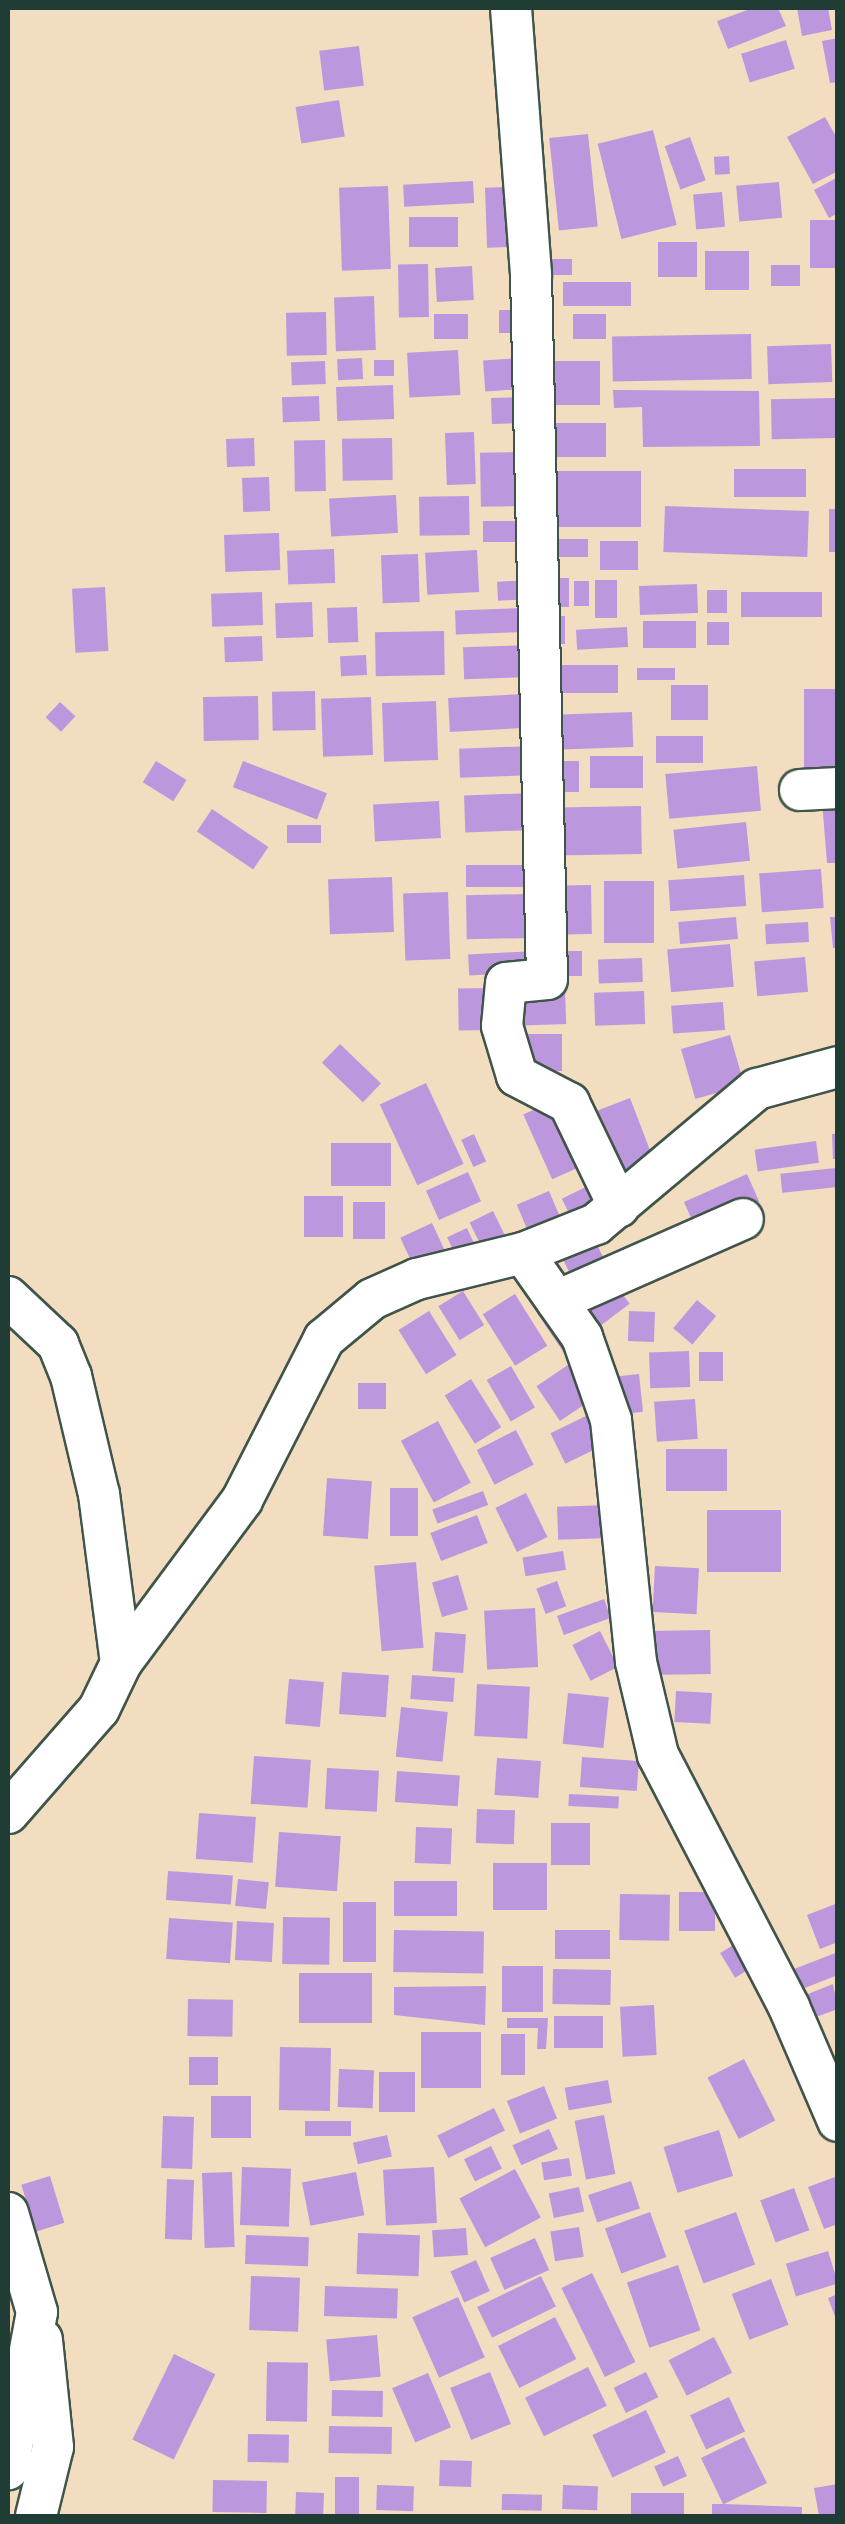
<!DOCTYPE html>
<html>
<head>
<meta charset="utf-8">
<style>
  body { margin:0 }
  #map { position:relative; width:845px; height:2524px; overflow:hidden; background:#f2ddc0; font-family:"Sorts Mill Goudy",serif }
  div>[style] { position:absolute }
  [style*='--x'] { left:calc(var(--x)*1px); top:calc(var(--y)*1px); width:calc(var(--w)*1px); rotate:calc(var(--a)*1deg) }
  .building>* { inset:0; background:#bd97de; transform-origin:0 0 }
  .roads { filter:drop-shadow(2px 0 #3f5549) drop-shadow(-2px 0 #3f5549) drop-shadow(0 2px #3f5549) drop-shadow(0 -2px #3f5549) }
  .minor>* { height:40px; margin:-20px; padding:0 20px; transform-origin:20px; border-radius:20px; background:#fff }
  span { translate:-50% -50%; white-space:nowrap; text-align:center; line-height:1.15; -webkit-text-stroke:8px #f6f6f2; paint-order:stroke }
  .frame { position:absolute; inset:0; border:10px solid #1f3d34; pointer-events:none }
</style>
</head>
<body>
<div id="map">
  <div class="building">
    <i style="clip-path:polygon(753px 8px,778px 8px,786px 26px,728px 49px,717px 21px)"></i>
    <i style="clip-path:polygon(797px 8px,828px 8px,832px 30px,802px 36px)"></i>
    <i style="clip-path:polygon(838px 38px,838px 82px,830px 83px,822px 41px)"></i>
    <i style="left:786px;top:40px;width:30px;height:47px;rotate:73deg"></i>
    <i style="left:359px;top:46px;width:40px;height:40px;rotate:83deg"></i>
    <i style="left:339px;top:100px;width:37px;height:44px;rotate:81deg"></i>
    <i style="clip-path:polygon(825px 117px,838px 140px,838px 171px,813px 184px,787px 137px)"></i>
    <i style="left:653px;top:130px;width:98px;height:57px;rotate:76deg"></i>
    <i style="left:588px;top:134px;width:93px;height:39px;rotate:84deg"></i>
    <i style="left:690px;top:137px;width:46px;height:27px;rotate:70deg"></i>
    <i style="left:729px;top:156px;width:18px;height:15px;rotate:87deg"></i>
    <i style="clip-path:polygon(838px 177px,838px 213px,829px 218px,814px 190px)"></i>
    <i style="left:473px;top:181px;width:22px;height:70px;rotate:87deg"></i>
    <i style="left:779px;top:182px;width:36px;height:43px;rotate:85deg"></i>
    <i style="left:388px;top:186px;width:83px;height:49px;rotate:88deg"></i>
    <i style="left:507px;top:187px;width:60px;height:22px;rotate:88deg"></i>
    <i style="left:722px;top:192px;width:35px;height:29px;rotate:85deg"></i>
    <i style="left:458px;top:217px;width:30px;height:49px;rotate:90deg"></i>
    <i style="left:838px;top:220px;width:48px;height:28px;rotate:90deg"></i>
    <i style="left:697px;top:242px;width:35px;height:39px;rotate:90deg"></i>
    <i style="left:749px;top:251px;width:39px;height:44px;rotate:90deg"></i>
    <i style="left:544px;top:259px;width:28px;height:16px"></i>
    <i style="left:428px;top:264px;width:53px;height:30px;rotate:89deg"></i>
    <i style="left:771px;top:265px;width:29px;height:21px"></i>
    <i style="left:472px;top:266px;width:34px;height:37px;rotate:87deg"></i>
    <i style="left:631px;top:282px;width:24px;height:68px;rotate:90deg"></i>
    <i style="left:374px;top:296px;width:54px;height:40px;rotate:88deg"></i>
    <i style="left:518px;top:310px;width:23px;height:19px;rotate:90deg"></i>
    <i style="left:326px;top:312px;width:43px;height:40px;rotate:89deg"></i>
    <i style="left:468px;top:314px;width:25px;height:34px;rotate:90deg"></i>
    <i style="left:573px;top:314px;width:33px;height:25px"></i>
    <i style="left:751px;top:334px;width:45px;height:139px;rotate:89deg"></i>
    <i style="left:831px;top:344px;width:38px;height:64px;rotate:88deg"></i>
    <i style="left:458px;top:350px;width:45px;height:51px;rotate:87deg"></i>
    <i style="left:362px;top:358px;width:21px;height:25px;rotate:87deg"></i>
    <i style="left:520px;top:358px;width:31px;height:37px;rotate:86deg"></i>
    <i style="left:394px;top:360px;width:16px;height:20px;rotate:90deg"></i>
    <i style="left:325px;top:361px;width:23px;height:34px;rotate:88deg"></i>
    <i style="left:600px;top:361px;width:44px;height:48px;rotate:90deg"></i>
    <i style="left:393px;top:385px;width:34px;height:57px;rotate:88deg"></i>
    <i style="clip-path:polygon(613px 390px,759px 391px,760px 446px,643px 447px,642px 407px,614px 408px)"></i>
    <i style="left:319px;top:396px;width:25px;height:37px;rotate:88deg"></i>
    <i style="left:522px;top:397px;width:26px;height:31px;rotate:88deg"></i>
    <i style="left:836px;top:398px;width:40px;height:65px;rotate:89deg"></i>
    <i style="left:606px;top:423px;width:34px;height:51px;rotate:90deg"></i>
    <i style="left:474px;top:432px;width:52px;height:29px;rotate:88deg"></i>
    <i style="left:254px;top:438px;width:28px;height:28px;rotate:88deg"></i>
    <i style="left:392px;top:438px;width:42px;height:50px;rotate:89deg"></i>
    <i style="left:325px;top:440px;width:51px;height:31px;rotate:89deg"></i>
    <i style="left:523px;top:452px;width:54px;height:43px;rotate:89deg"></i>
    <i style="left:806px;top:469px;width:28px;height:72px;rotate:90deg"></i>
    <i style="left:641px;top:471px;width:56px;height:89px;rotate:90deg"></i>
    <i style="left:269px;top:477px;width:34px;height:27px;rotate:88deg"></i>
    <i style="left:396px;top:495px;width:38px;height:67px;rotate:87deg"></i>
    <i style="left:469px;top:496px;width:39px;height:50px;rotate:89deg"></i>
    <i style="left:665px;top:506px;width:144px;height:46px;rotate:2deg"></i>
    <i style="left:829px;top:509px;width:9px;height:43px"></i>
    <i style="left:528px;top:521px;width:21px;height:45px;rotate:90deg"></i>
    <i style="left:279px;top:533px;width:37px;height:55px;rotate:88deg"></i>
    <i style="left:588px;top:539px;width:18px;height:36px;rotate:90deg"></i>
    <i style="left:600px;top:541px;width:38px;height:29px"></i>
    <i style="left:334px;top:549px;width:34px;height:47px;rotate:88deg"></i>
    <i style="left:477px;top:550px;width:42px;height:52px;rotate:87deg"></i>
    <i style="left:418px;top:554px;width:48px;height:37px;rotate:88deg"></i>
    <i style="left:550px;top:578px;width:19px;height:29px"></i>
    <i style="left:530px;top:580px;width:19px;height:33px;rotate:87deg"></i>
    <i style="left:595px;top:580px;width:22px;height:38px"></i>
    <i style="left:574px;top:581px;width:15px;height:25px"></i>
    <i style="left:697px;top:584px;width:29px;height:58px;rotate:88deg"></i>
    <i style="left:105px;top:587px;width:64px;height:33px;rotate:87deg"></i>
    <i style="left:707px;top:590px;width:20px;height:23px"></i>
    <i style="left:262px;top:592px;width:33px;height:51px;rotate:88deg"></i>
    <i style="left:741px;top:592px;width:81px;height:25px"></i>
    <i style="left:312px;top:602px;width:35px;height:37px;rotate:88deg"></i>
    <i style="left:357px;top:607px;width:35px;height:30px;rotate:88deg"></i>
    <i style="left:525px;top:608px;width:24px;height:70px;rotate:88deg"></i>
    <i style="left:547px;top:616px;width:18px;height:28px"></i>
    <i style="left:643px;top:621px;width:53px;height:27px"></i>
    <i style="left:707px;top:622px;width:22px;height:23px"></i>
    <i style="left:627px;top:627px;width:20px;height:51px;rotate:87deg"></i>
    <i style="left:444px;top:631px;width:44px;height:69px;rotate:89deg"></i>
    <i style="left:262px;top:636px;width:25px;height:38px;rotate:88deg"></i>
    <i style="left:531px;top:645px;width:32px;height:68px;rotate:88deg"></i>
    <i style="left:366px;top:655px;width:20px;height:26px;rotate:87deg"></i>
    <i style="left:618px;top:665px;width:28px;height:66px;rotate:90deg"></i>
    <i style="left:637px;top:668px;width:38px;height:12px"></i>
    <i style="left:708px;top:685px;width:35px;height:37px;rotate:90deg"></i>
    <i style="left:838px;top:689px;width:82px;height:34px;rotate:90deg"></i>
    <i style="left:315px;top:691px;width:39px;height:43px;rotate:89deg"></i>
    <i style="left:523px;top:694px;width:34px;height:75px;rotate:87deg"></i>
    <i style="left:258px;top:696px;width:44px;height:55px;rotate:89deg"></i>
    <i style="left:371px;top:697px;width:58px;height:50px;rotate:88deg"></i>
    <i style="left:436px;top:701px;width:59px;height:54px;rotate:88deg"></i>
    <i style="left:60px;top:702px;width:21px;height:21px;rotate:43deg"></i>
    <i style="left:632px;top:712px;width:35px;height:79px;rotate:88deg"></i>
    <i style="left:703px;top:736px;width:27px;height:47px;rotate:90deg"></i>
    <i style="left:535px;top:746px;width:29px;height:76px;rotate:88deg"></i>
    <i style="left:590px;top:756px;width:53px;height:32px"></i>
    <i style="left:156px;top:761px;width:36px;height:25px;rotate:32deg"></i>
    <i style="left:243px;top:761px;width:90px;height:28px;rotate:21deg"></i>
    <i style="left:551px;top:761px;width:28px;height:31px"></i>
    <i style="left:757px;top:766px;width:45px;height:92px;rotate:85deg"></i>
    <i style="left:534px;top:793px;width:37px;height:70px;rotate:88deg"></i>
    <i style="clip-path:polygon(838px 800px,838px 863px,827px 863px,822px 801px)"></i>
    <i style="left:439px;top:801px;width:37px;height:66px;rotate:87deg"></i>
    <i style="left:641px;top:806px;width:48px;height:85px;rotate:89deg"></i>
    <i style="left:212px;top:809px;width:68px;height:27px;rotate:34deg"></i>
    <i style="left:746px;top:822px;width:39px;height:73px;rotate:84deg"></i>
    <i style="left:321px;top:825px;width:18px;height:34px;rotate:90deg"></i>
    <i style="left:531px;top:865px;width:22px;height:65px;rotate:90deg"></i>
    <i style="left:821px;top:869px;width:39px;height:62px;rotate:86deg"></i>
    <i style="left:744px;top:875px;width:31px;height:76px;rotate:86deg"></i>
    <i style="left:392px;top:877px;width:55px;height:64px;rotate:88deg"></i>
    <i style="left:604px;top:881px;width:50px;height:62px"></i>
    <i style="left:591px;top:885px;width:49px;height:41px;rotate:89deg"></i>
    <i style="left:448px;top:892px;width:67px;height:45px;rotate:88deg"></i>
    <i style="left:531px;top:894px;width:44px;height:65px;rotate:89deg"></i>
    <i style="left:736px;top:917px;width:22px;height:58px;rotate:85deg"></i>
    <i style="clip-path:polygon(830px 917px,838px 917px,838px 948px,833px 948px)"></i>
    <i style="left:808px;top:922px;width:20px;height:43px;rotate:87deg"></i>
    <i style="left:730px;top:944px;width:43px;height:63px;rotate:85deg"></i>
    <i style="left:535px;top:951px;width:21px;height:67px;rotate:87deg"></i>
    <i style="left:582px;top:951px;width:25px;height:27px;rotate:90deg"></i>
    <i style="left:805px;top:957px;width:35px;height:51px;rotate:85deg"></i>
    <i style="left:642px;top:958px;width:24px;height:44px;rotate:88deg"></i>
    <i style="left:492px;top:988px;width:42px;height:34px;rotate:89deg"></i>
    <i style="left:565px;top:989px;width:35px;height:50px;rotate:88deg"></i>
    <i style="left:644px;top:991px;width:33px;height:50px;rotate:88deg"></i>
    <i style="left:723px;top:1002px;width:28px;height:52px;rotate:86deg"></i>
    <i style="left:520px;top:1034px;width:42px;height:37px"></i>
    <i style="left:730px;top:1035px;width:52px;height:51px;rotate:74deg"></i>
    <i style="left:340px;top:1044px;width:57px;height:26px;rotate:44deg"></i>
    <i style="left:426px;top:1083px;width:89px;height:51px;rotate:65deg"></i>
    <i style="left:630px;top:1098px;width:65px;height:36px;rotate:69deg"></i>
    <i style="left:558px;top:1099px;width:71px;height:38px;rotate:66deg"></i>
    <i style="left:474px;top:1134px;width:30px;height:14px;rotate:66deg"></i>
    <i style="clip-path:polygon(832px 1134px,838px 1134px,838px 1159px,833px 1159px)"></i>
    <i style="left:816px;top:1141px;width:22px;height:62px;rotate:82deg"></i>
    <i style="left:391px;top:1143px;width:43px;height:60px;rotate:90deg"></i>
    <i style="left:836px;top:1168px;width:19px;height:56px;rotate:84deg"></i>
    <i style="left:468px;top:1172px;width:32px;height:46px;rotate:66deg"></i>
    <i style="left:747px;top:1174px;width:30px;height:69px;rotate:66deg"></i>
    <i style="left:596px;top:1182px;width:28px;height:38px;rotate:64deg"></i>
    <i style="left:549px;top:1191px;width:33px;height:35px;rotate:67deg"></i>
    <i style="left:304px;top:1196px;width:39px;height:41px"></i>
    <i style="left:353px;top:1202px;width:32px;height:37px"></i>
    <i style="left:493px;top:1211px;width:30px;height:26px;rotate:64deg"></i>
    <i style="left:432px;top:1223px;width:35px;height:35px;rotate:65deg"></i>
    <i style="left:467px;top:1228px;width:19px;height:22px;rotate:65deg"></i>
    <i style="left:594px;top:1239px;width:33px;height:37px;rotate:63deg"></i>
    <i style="left:614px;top:1283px;width:26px;height:42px;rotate:53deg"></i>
    <i style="left:463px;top:1291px;width:40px;height:29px;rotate:58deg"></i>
    <i style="left:515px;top:1294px;width:61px;height:38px;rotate:58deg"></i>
    <i style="left:547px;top:1299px;width:54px;height:16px;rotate:56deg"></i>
    <i style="left:697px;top:1300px;width:25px;height:37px;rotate:40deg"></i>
    <i style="left:429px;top:1311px;width:52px;height:36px;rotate:58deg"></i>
    <i style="left:629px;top:1311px;width:26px;height:30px;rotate:2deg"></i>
    <i style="left:689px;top:1351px;width:36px;height:40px;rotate:88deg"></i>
    <i style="left:699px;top:1352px;width:24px;height:29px"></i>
    <i style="left:568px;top:1365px;width:42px;height:38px;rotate:56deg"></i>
    <i style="left:511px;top:1366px;width:48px;height:28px;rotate:60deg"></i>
    <i style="left:639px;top:1374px;width:38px;height:30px;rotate:84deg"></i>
    <i style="left:471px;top:1379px;width:57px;height:31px;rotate:58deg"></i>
    <i style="left:386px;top:1383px;width:26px;height:28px;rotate:90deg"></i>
    <i style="left:695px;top:1399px;width:40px;height:41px;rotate:86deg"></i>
    <i style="left:590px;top:1414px;width:34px;height:44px;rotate:64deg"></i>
    <i style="left:438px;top:1421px;width:70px;height:42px;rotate:62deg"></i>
    <i style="left:516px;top:1430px;width:39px;height:44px;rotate:63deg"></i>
    <i style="left:727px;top:1449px;width:42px;height:61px;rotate:90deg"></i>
    <i style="left:327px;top:1478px;width:45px;height:58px;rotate:4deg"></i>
    <i style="left:390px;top:1488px;width:28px;height:48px"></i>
    <i style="left:483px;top:1491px;width:15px;height:54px;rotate:70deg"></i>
    <i style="left:526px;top:1493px;width:49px;height:34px;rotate:64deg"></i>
    <i style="left:608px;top:1505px;width:33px;height:51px;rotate:88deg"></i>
    <i style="left:781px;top:1510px;width:62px;height:74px;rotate:90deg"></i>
    <i style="left:477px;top:1515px;width:30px;height:50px;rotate:69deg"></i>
    <i style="left:563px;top:1551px;width:19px;height:41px;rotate:81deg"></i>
    <i style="left:416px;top:1562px;width:86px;height:42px;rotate:85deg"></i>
    <i style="left:655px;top:1566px;width:44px;height:46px;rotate:3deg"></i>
    <i style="left:458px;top:1575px;width:36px;height:27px;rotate:74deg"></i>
    <i style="left:557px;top:1581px;width:27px;height:22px;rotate:70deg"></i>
    <i style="left:604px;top:1599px;width:20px;height:50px;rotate:70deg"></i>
    <i style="left:535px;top:1608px;width:59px;height:51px;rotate:87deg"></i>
    <i style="left:710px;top:1630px;width:44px;height:63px;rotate:89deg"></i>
    <i style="left:600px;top:1631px;width:40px;height:31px;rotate:63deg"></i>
    <i style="left:435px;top:1632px;width:31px;height:39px;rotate:4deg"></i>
    <i style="left:342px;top:1672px;width:47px;height:42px;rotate:4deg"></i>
    <i style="left:412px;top:1675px;width:43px;height:24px;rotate:4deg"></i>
    <i style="left:289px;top:1679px;width:35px;height:45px;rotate:5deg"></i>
    <i style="left:477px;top:1684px;width:53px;height:52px;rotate:3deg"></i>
    <i style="left:676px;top:1691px;width:36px;height:31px;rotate:3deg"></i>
    <i style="left:568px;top:1693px;width:41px;height:51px;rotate:6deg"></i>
    <i style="left:401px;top:1707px;width:47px;height:50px;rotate:6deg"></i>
    <i style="left:254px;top:1756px;width:57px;height:48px;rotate:4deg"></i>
    <i style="left:582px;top:1757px;width:57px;height:30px;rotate:4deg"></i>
    <i style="left:497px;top:1758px;width:44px;height:37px;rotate:4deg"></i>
    <i style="left:327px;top:1768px;width:52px;height:41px;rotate:3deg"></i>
    <i style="left:397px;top:1771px;width:63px;height:31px;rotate:4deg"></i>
    <i style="left:569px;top:1794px;width:50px;height:12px;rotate:3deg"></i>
    <i style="left:477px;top:1809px;width:38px;height:34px;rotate:2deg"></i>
    <i style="left:199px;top:1813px;width:57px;height:46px;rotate:4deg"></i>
    <i style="left:551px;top:1823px;width:39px;height:42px"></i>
    <i style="left:416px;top:1827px;width:36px;height:36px;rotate:2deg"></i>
    <i style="left:279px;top:1832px;width:62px;height:55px;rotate:4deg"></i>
    <i style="left:493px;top:1863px;width:54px;height:47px"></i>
    <i style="left:168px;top:1871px;width:65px;height:29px;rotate:4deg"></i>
    <i style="left:238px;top:1879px;width:31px;height:27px;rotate:6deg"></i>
    <i style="left:394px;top:1881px;width:63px;height:35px"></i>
    <i style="left:679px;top:1892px;width:36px;height:39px"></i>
    <i style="left:620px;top:1894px;width:50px;height:46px;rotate:1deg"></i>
    <i style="left:343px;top:1902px;width:33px;height:60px"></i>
    <i style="clip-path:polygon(838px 1903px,838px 1942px,820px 1949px,807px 1915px)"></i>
    <i style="left:283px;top:1917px;width:47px;height:47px;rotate:1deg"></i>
    <i style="left:169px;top:1918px;width:64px;height:41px;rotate:4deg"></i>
    <i style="left:237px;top:1921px;width:37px;height:39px;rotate:3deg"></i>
    <i style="left:394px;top:1930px;width:90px;height:42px;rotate:1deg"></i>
    <i style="left:555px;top:1930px;width:55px;height:29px"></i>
    <i style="left:745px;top:1938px;width:29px;height:29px;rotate:59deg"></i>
    <i style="clip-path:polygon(838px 1952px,838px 1975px,802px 1989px,794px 1969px)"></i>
    <i style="left:502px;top:1966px;width:41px;height:46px"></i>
    <i style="left:553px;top:1969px;width:58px;height:35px;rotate:1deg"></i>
    <i style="left:299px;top:1973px;width:73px;height:50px"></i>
    <i style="clip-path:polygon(833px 1984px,838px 2009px,816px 2017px,808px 1994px)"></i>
    <i style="clip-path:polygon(486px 1986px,485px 2025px,394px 2015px,394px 1987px)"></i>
    <i style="left:188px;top:1999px;width:45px;height:37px;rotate:1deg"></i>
    <i style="left:654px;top:2005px;width:50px;height:34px;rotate:87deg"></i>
    <i style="left:554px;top:2016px;width:49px;height:32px"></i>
    <i style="clip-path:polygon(507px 2018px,548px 2018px,546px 2049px,537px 2049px,538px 2028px,507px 2028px)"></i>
    <i style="left:421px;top:2032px;width:60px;height:56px"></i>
    <i style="left:501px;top:2034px;width:24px;height:41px"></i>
    <i style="left:280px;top:2047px;width:51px;height:63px;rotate:1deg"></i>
    <i style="left:189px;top:2057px;width:29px;height:28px"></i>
    <i style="left:744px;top:2059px;width:69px;height:41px;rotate:63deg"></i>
    <i style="left:339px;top:2069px;width:35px;height:38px;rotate:2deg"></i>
    <i style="left:379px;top:2072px;width:36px;height:40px"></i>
    <i style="left:608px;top:2080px;width:23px;height:44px;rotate:80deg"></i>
    <i style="left:544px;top:2086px;width:35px;height:40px;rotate:68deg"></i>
    <i style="left:211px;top:2096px;width:40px;height:42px"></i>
    <i style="left:494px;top:2108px;width:25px;height:63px;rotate:64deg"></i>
    <i style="left:604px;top:2115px;width:60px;height:30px;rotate:79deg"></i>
    <i style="left:163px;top:2116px;width:31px;height:52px;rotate:2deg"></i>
    <i style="left:305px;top:2121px;width:46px;height:15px"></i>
    <i style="left:549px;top:2129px;width:22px;height:40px;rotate:66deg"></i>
    <i style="left:719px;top:2130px;width:48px;height:58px;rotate:73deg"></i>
    <i style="left:387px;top:2135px;width:22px;height:35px;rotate:77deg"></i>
    <i style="left:491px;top:2146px;width:25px;height:30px;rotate:64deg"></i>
    <i style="left:569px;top:2158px;width:18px;height:28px;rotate:81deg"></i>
    <i style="left:242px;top:2167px;width:49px;height:58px;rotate:2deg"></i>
    <i style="left:434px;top:2167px;width:56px;height:51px;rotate:87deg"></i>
    <i style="left:515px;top:2169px;width:55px;height:63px;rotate:62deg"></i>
    <i style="left:232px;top:2172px;width:75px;height:30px;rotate:88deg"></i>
    <i style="left:356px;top:2172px;width:44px;height:55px;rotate:79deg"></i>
    <i style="left:50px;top:2176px;width:49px;height:30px;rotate:73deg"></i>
    <i style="clip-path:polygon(835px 2177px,838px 2224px,824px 2229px,808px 2187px)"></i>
    <i style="left:167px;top:2179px;width:27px;height:60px;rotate:2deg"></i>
    <i style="left:631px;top:2181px;width:29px;height:45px;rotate:72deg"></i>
    <i style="left:579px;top:2187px;width:25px;height:31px;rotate:78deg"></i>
    <i style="left:794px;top:2188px;width:45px;height:36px;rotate:70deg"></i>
    <i style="left:650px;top:2212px;width:48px;height:48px;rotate:70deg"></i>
    <i style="left:736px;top:2212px;width:56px;height:55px;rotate:70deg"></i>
    <i style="left:579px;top:2227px;width:30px;height:29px;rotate:81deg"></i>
    <i style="left:466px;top:2228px;width:27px;height:34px;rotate:86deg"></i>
    <i style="left:358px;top:2233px;width:62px;height:41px;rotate:2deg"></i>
    <i style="left:246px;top:2235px;width:63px;height:29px;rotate:2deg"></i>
    <i style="left:535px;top:2238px;width:35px;height:49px;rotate:66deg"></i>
    <i style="left:828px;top:2251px;width:34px;height:44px;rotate:73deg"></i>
    <i style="left:476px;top:2260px;width:34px;height:28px;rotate:66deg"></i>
    <i style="left:678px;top:2265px;width:69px;height:54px;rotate:71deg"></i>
    <i style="left:592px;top:2273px;width:99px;height:34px;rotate:64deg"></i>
    <i style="left:251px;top:2276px;width:49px;height:54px;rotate:2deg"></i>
    <i style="left:541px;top:2276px;width:34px;height:71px;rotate:64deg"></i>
    <i style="left:771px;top:2279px;width:49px;height:42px;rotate:69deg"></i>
    <i style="left:325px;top:2286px;width:73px;height:30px;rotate:2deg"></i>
    <i style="clip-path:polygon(838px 2294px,838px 2322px,837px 2322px,828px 2298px)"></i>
    <i style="left:458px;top:2297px;width:66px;height:50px;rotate:66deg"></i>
    <i style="left:555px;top:2317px;width:47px;height:64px;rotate:63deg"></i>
    <i style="left:377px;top:2335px;width:42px;height:51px;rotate:85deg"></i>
    <i style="left:714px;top:2337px;width:40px;height:51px;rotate:63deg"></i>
    <i style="left:174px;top:2354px;width:46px;height:95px;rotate:26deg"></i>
    <i style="left:267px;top:2362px;width:41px;height:59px;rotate:1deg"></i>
    <i style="left:588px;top:2367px;width:43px;height:70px;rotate:64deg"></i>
    <i style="left:490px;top:2372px;width:56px;height:43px;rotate:68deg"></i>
    <i style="left:646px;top:2372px;width:28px;height:36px;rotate:64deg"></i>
    <i style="left:428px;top:2373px;width:59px;height:39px;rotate:67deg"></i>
    <i style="left:332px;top:2390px;width:51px;height:26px;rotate:1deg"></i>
    <i style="left:729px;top:2397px;width:38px;height:43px;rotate:65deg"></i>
    <i style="left:646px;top:2410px;width:47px;height:59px;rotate:65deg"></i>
    <i style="left:329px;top:2426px;width:63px;height:27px;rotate:1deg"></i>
    <i style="left:248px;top:2434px;width:41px;height:28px;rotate:1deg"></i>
    <i style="clip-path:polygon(744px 2437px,767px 2483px,724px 2504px,802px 2507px,802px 2516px,712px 2516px,712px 2504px,723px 2504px,701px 2458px)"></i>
    <i style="left:678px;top:2456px;width:22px;height:26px;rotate:66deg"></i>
    <i style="left:440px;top:2460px;width:32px;height:26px;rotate:2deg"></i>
    <i style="left:335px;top:2477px;width:24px;height:39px"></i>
    <i style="left:213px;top:2480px;width:54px;height:32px;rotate:1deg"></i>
    <i style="clip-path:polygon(838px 2484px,838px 2516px,819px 2516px,814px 2488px)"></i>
    <i style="left:377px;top:2485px;width:37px;height:25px;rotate:2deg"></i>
    <i style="left:563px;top:2485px;width:35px;height:24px;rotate:2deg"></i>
    <i style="left:296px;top:2492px;width:28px;height:24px;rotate:2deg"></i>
    <i style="left:684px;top:2493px;width:23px;height:53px;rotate:90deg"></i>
    <i style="left:502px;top:2494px;width:40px;height:16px;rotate:1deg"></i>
  </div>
  <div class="roads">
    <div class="minor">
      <i style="--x:511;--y:8;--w:267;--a:85.7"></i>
      <i style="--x:531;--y:274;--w:705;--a:88.7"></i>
      <i style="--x:547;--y:979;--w:41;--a:174.4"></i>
      <i style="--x:506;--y:983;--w:43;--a:95.3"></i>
      <i style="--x:502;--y:1026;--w:52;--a:73.3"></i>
      <i style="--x:517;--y:1076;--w:59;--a:27.4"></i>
      <i style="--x:569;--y:1103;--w:115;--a:64.3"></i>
      <i style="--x:800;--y:790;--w:38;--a:-3"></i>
      <i style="--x:523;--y:1253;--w:103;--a:54.9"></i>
      <i style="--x:582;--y:1337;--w:88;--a:70.7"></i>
      <i style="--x:611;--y:1420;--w:243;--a:84.1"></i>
      <i style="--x:636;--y:1662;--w:96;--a:76.7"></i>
      <i style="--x:658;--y:1755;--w:284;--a:62.5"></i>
      <i style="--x:789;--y:2007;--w:124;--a:66.7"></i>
      <i style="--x:8;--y:1297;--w:69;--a:43.2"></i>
      <i style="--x:58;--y:1344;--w:35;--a:68"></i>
      <i style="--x:71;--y:1376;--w:121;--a:76.7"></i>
      <i style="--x:99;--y:1494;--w:170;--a:82.6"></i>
      <i style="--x:557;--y:1301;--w:203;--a:-23.8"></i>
      <i style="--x:8;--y:1813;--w:138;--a:-48.8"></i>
      <i style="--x:99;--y:1709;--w:51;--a:-64.4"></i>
      <i style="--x:121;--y:1663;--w:203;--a:-53.4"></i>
      <i style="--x:242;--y:1500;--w:181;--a:-63"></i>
      <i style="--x:324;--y:1339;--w:62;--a:-39.8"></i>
      <i style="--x:372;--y:1299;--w:49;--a:-24"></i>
      <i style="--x:417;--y:1279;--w:109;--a:-13.8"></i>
      <i style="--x:523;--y:1253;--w:79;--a:-21.7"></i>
      <i style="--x:596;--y:1224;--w:210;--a:-40"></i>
      <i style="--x:757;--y:1089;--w:84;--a:-15.2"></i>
      <i style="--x:8;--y:2213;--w:103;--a:73.7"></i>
      <i style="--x:37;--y:2312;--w:160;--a:100.5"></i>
      <i style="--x:36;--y:2516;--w:71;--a:-76.2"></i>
      <i style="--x:53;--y:2447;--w:108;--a:-95.9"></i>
    </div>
  </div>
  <div class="frame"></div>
</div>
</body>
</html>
